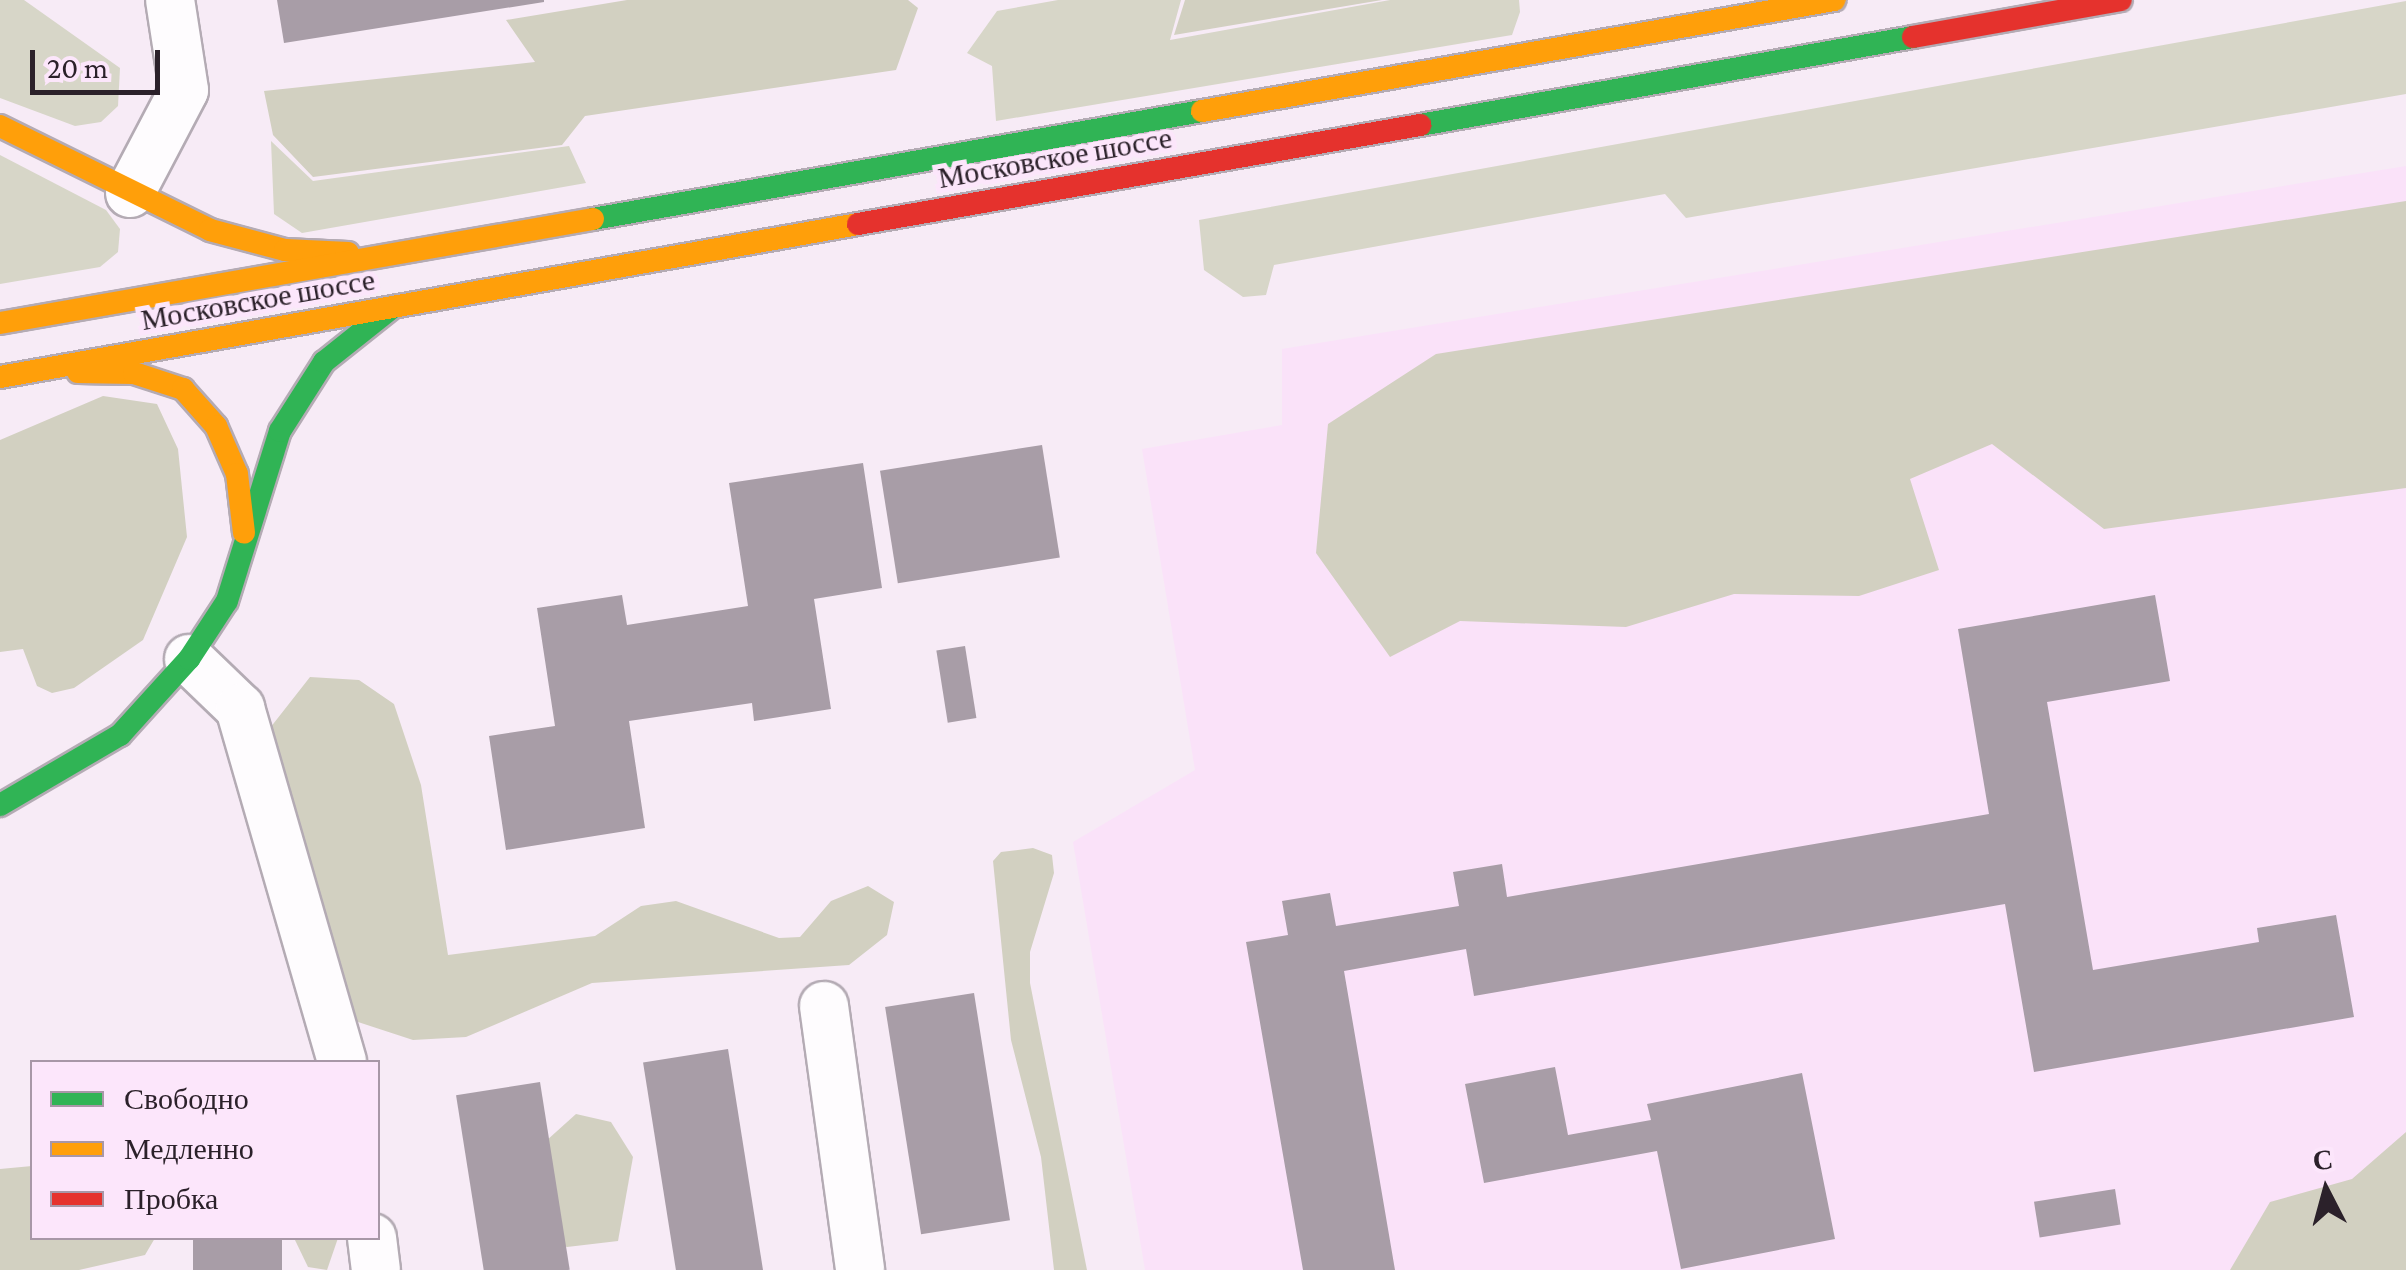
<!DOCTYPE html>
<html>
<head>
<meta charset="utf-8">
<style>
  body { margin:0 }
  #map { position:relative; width:2406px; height:1270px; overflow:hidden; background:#f7ebf6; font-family:"Crimson Pro",serif }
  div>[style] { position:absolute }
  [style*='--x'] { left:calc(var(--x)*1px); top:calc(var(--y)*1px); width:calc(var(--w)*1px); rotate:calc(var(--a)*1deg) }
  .built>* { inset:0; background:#fae2f9 }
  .green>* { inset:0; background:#d7d6c8 }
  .forest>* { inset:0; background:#d2d0c1 }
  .building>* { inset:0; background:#a89da7; transform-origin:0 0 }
  .roads { filter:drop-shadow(2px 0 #b4abb4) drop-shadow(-2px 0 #b4abb4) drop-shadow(0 2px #b4abb4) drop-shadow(0 -2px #b4abb4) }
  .street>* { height:48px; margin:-24px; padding:0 24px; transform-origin:24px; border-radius:24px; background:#fefcfe }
  .fast>* { height:22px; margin:-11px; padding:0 11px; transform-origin:11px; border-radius:11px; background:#30b455 }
  .slow>* { height:22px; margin:-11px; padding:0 11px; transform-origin:11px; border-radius:11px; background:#ff9f0a }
  .jam>* { height:22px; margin:-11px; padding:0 11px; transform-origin:11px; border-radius:11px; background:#e5322d }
  span { translate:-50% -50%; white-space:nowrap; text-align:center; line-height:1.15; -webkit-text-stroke:10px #fce6fb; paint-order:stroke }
  .street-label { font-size:30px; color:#2b212a }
  .legend { position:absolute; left:30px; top:1060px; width:350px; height:180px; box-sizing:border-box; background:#fce6fb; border:2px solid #a897a7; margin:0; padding:12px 18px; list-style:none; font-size:30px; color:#2b212a }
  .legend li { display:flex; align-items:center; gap:20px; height:50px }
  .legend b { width:50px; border:2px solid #a897a7 }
  .north { position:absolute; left:2276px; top:1140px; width:100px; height:100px; -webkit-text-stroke:8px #fce6fb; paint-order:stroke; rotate:354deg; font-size:28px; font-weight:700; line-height:40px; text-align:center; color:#2b212a }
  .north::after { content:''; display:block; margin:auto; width:35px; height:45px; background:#2b212a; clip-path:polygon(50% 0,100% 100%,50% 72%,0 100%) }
  .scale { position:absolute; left:30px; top:50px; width:130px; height:45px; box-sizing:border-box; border:5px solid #2b212a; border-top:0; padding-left:12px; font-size:30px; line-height:35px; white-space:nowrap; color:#2b212a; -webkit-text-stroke:8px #fce6fb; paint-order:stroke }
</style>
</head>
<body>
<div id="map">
  <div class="built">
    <i style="clip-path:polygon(2406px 166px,2406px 1238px,2363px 1270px,1145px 1270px,1073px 842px,1195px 770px,1142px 449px,1282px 425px,1282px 349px)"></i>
  </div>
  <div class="green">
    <i style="clip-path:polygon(0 0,24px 0,120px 68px,118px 106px,101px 122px,75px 126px,0 98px)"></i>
    <i style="clip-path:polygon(1058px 0,1181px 0,1170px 40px,1390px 0,1519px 0,1520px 12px,1512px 35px,996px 121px,992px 66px,967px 53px,997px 11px)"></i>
    <i style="clip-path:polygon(2406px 1px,2406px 94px,1686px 218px,1665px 194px,1274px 265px,1266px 295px,1243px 297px,1204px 270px,1199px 220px)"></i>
    <i style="clip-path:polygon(271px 141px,313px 181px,569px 146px,586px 183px,302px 233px,274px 214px)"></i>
    <i style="clip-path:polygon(0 155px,106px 210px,120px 229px,118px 252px,100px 267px,0 284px)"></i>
  </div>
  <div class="forest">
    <i style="clip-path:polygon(627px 0,908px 0,918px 8px,896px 70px,585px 116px,562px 145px,313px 177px,273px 135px,264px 91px,535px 62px,506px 20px)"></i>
    <i style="clip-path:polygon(1185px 0,1382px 0,1174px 35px)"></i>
    <i style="clip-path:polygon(2406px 201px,2406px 488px,2104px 529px,1992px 444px,1910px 479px,1939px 570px,1859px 596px,1734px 594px,1626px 627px,1460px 621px,1390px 657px,1316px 553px,1328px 424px,1436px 354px)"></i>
    <i style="clip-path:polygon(103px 396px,157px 404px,178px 449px,187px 537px,143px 640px,74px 688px,52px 693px,37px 686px,23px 649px,0 652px,0 440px)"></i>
    <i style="clip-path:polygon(310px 677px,359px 680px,394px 704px,421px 785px,448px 955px,595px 936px,641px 906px,676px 901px,779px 938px,800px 937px,831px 901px,868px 886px,894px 902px,887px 935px,849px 965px,592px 983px,466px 1037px,413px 1040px,358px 1022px,344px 1003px,270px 728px)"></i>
    <i style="clip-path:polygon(1033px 848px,1052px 855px,1054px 873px,1030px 952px,1030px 983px,1087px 1270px,1054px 1270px,1041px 1157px,1011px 1040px,993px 861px,1001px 852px)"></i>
    <i style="clip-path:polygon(576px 1114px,611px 1122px,633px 1157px,618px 1241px,567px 1247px,550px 1241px,546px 1141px)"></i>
    <i style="clip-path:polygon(2406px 1132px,2406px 1270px,2230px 1270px,2270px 1202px,2352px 1179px)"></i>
    <i style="clip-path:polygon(32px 1166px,32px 1238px,155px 1238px,145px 1255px,79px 1270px,0 1270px,0 1169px)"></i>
    <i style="clip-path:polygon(294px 1238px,338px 1238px,327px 1270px,308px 1267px)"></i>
  </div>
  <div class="building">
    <i style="clip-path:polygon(277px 0,544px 0,544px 2px,284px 43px)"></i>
    <i style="left:1042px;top:445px;width:114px;height:164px;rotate:81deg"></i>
    <i style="clip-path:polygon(863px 463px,882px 588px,814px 599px,831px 709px,754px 721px,752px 703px,629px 721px,645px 828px,506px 850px,489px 736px,555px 726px,537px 608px,622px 595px,627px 625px,748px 606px,729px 483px)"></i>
    <i style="clip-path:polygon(2155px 595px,2170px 681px,2047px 702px,2093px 970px,2259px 942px,2257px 928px,2336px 915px,2354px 1017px,2034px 1072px,2005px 904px,1474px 996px,1466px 949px,1344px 971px,1395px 1270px,1303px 1270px,1246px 942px,1288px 935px,1282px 901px,1330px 893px,1336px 926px,1459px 906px,1453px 872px,1502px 864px,1507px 897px,1989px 814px,1958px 629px)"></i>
    <i style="left:965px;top:646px;width:73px;height:29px;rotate:81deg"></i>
    <i style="left:974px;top:993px;width:230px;height:90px;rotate:81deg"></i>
    <i style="left:728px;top:1049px;width:224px;height:86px;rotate:81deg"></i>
    <i style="clip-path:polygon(1555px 1067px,1568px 1135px,1651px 1120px,1647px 1104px,1802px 1073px,1835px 1239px,1681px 1269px,1657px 1151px,1484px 1183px,1465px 1084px)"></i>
    <i style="left:540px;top:1082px;width:190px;height:85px;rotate:81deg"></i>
    <i style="left:2115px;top:1189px;width:36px;height:82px;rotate:81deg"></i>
    <i style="left:193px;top:1238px;width:89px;height:32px"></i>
  </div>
  <div class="roads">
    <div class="street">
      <i style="--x:130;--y:193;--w:116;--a:-62.3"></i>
      <i style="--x:184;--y:90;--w:91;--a:-98.8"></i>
      <i style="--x:189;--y:659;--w:71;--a:43.9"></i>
      <i style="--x:240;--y:708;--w:368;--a:73.9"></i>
      <i style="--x:824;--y:1006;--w:266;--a:82.2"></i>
      <i style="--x:372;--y:1238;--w:32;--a:83"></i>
    </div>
    <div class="fast">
      <i style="--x:1420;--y:125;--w:501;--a:-10.12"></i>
      <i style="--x:593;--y:219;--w:619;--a:-10.06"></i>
      <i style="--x:0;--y:805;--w:139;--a:-30.3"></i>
      <i style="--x:120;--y:735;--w:103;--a:-47.8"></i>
      <i style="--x:189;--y:659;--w:69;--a:-56.8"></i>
      <i style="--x:227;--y:601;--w:178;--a:-72.7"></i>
      <i style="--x:280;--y:431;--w:82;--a:-57.5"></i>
      <i style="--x:324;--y:362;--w:88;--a:-38.6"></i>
    </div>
    <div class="slow">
      <i style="--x:1202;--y:111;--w:642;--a:-9.96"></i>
      <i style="--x:0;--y:126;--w:234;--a:26.3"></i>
      <i style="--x:210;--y:230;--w:78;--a:14.9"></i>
      <i style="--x:285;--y:250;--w:63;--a:2.7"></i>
      <i style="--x:0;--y:323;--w:602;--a:-9.95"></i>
      <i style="--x:78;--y:372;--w:56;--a:1"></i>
      <i style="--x:134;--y:373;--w:52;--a:18.1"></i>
      <i style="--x:183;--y:389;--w:50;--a:48.3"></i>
      <i style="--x:216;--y:426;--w:52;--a:66.4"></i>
      <i style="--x:237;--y:474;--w:59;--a:83.2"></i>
      <i style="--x:0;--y:377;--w:872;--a:-10.11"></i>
    </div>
    <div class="jam">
      <i style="--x:1913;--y:37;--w:211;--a:-10.1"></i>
      <i style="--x:858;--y:224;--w:571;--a:-9.99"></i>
    </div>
  </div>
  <div class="street-label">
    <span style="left:1055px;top:158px;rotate:-10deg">Московское шоссе</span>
    <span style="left:258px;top:300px;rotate:-10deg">Московское шоссе</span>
  </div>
  <ul class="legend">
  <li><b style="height:12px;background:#30b455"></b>Свободно</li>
  <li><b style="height:12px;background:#ff9f0a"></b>Медленно</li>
  <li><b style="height:12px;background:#e5322d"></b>Пробка</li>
  </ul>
  <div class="north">С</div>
  <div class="scale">20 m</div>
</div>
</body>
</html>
